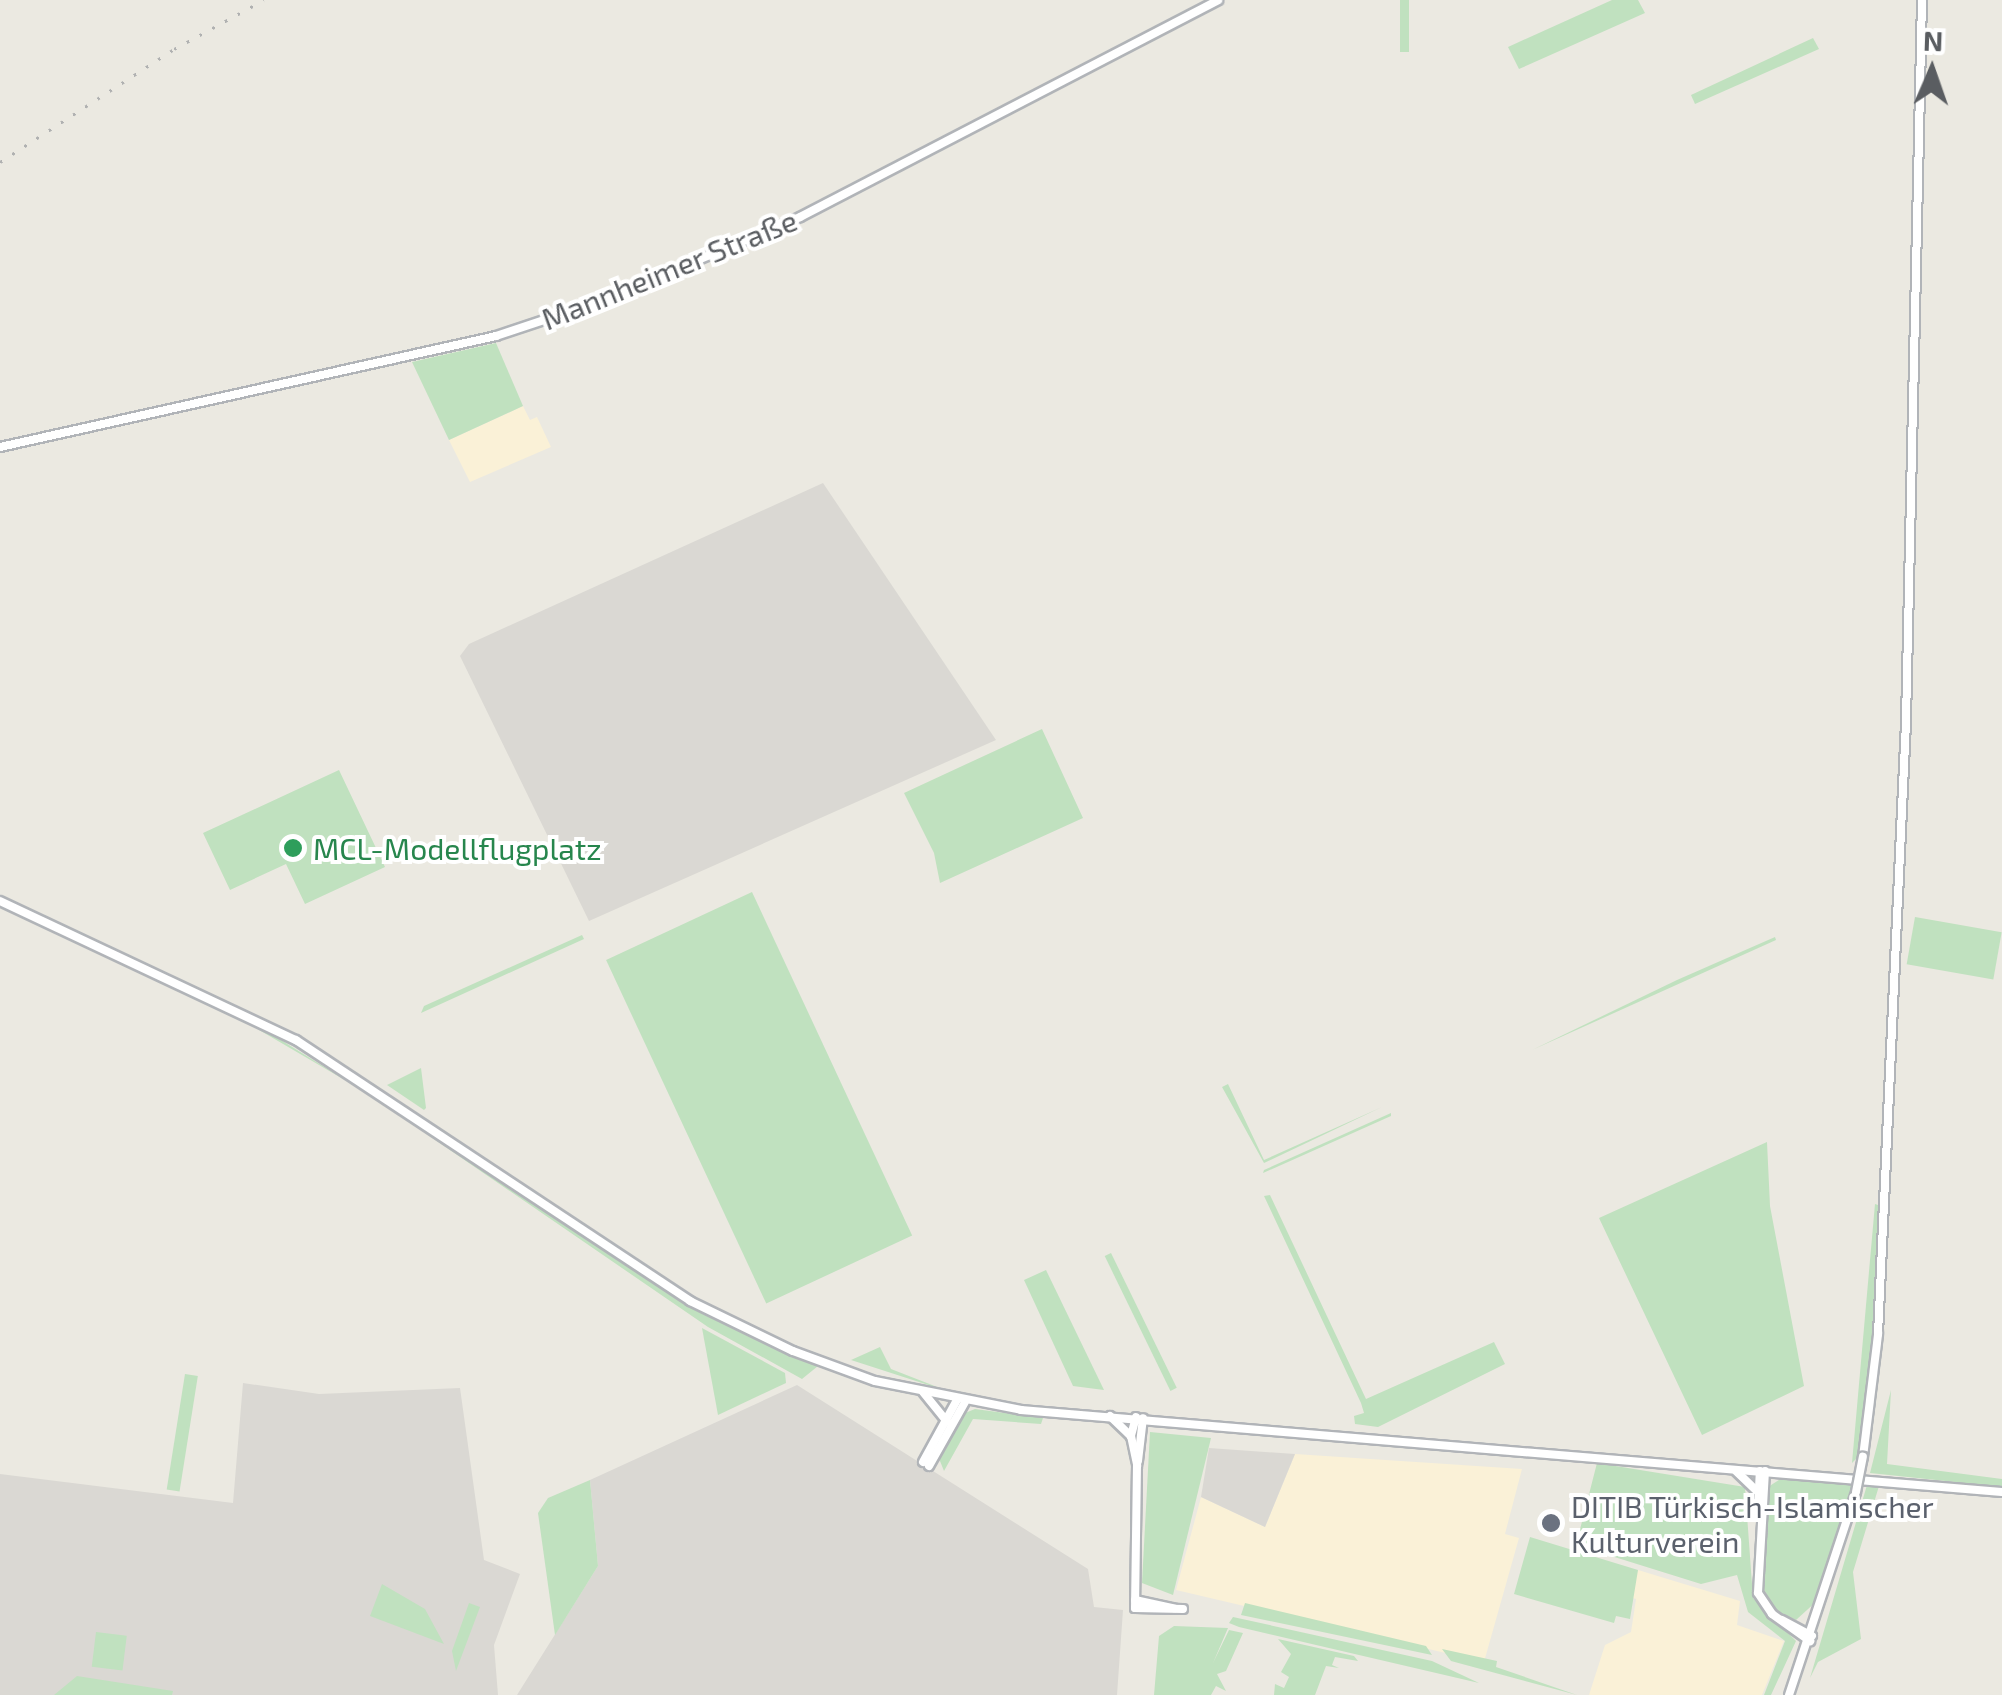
<!DOCTYPE html>
<html>
<head>
<meta charset="utf-8">
<style>
  body { margin:0 }
  #map { position:relative; width:2002px; height:1695px; overflow:hidden; background:#ebe9e1; font-family:"Exo 2",sans-serif }
  div>[style] { position:absolute }
  [style*='--x'] { left:calc(var(--x)*1px); top:calc(var(--y)*1px); width:calc(var(--w)*1px); rotate:calc(var(--a)*1deg) }
  .commercial>* { inset:0; background:#faf1d7 }
  .industrial>* { inset:0; background:#dad8d3 }
  .green>* { inset:0; background:#c0e1bf; transform-origin:0 0 }
  .roads { filter:drop-shadow(2px 0 #b1b4b8) drop-shadow(-2px 0 #b1b4b8) drop-shadow(0 2px #b1b4b8) drop-shadow(0 -2px #b1b4b8) }
  .secondary>* { height:8px; margin:-4px; padding:0 4px; transform-origin:4px; border-radius:4px; background:#fff }
  .rail>* { height:2.5px; margin-top:-1.25px; transform-origin:0; background:repeating-linear-gradient(90deg,#b0b1b1 0 2.5px,transparent 0 14.5px) }
  .bridges { filter:drop-shadow(2px 0 #b1b4b8) drop-shadow(-2px 0 #b1b4b8) drop-shadow(0 2px #b1b4b8) drop-shadow(0 -2px #b1b4b8) }
  .secondary-bridge>* { height:8px; margin:-4px; padding:0 4px; transform-origin:4px; border-radius:4px; background:#fff }
  .dots>* { width:28px; height:28px; translate:-50% -50%; box-sizing:border-box; border:5px solid #fff; border-radius:50% }
  span { translate:-50% -50%; white-space:nowrap; text-align:center; line-height:1.15; -webkit-text-stroke:8px #fff; paint-order:stroke }
  .street-label { font-size:30px; color:#5a5d61 }
  .leisure-label { font-size:30px; color:#27864d }
  .left { translate:0 -50%; text-align:left }
  .worship-label { font-size:30px; color:#5b616d }
  .north { position:absolute; left:1882px; top:20px; width:100px; height:100px; -webkit-text-stroke:8px #fff; paint-order:stroke; rotate:2deg; font-size:28px; font-weight:700; line-height:40px; text-align:center; color:#5a5d61 }
  .north::after { content:''; display:block; margin:auto; width:35px; height:45px; background:#5a5d61; clip-path:polygon(50% 0,100% 100%,50% 72%,0 100%) }
</style>
</head>
<body>
<div id="map">
  <div class="commercial">
    <i style="clip-path:polygon(523px 406px,530px 420px,537px 417px,551px 447px,470px 482px,449px 440px)"></i>
    <i style="clip-path:polygon(1295px 1454px,1522px 1469px,1505px 1534px,1519px 1538px,1484px 1662px,1176px 1590px,1201px 1497px,1265px 1527px)"></i>
    <i style="clip-path:polygon(1638px 1570px,1740px 1601px,1737px 1625px,1784px 1641px,1762px 1695px,1589px 1695px,1605px 1645px,1631px 1632px,1636px 1599px,1629px 1597px)"></i>
  </div>
  <div class="industrial">
    <i style="clip-path:polygon(823px 483px,996px 740px,589px 921px,460px 656px,469px 644px)"></i>
    <i style="clip-path:polygon(243px 1383px,319px 1394px,460px 1388px,484px 1560px,520px 1574px,494px 1645px,498px 1695px,0 1695px,0 1474px,233px 1503px)"></i>
    <i style="clip-path:polygon(797px 1385px,1088px 1569px,1094px 1607px,1123px 1610px,1117px 1695px,517px 1695px,598px 1566px,590px 1480px)"></i>
    <i style="clip-path:polygon(1209px 1448px,1295px 1454px,1265px 1527px,1201px 1497px)"></i>
  </div>
  <div class="green">
    <i style="left:1400px;top:0;width:9px;height:52px"></i>
    <i style="clip-path:polygon(1612px 0,1638px 0,1645px 13px,1519px 69px,1508px 47px)"></i>
    <i style="clip-path:polygon(1813px 38px,1819px 49px,1695px 104px,1691px 95px)"></i>
    <i style="clip-path:polygon(496px 343px,523px 406px,449px 440px,412px 362px)"></i>
    <i style="clip-path:polygon(1042px 729px,1083px 818px,940px 883px,934px 853px,904px 793px)"></i>
    <i style="clip-path:polygon(339px 770px,385px 867px,305px 904px,286px 864px,230px 890px,203px 833px)"></i>
    <i style="left:752px;top:892px;width:379px;height:161px;rotate:65deg"></i>
    <i style="clip-path:polygon(0 906px,252px 1022px,355px 1086px,235px 1016px)"></i>
    <i style="left:1915px;top:917px;width:88px;height:48px;rotate:10deg"></i>
    <i style="clip-path:polygon(582px 935px,584px 939px,421px 1013px,424px 1006px)"></i>
    <i style="clip-path:polygon(1775px 937px,1776px 940px,1532px 1050px,1677px 980px)"></i>
    <i style="clip-path:polygon(421px 1068px,426px 1108px,424px 1110px,387px 1085px)"></i>
    <i style="clip-path:polygon(1228px 1084px,1264px 1160px,1382px 1107px,1264px 1163px,1222px 1087px)"></i>
    <i style="clip-path:polygon(364px 1091px,695px 1310px,818px 1366px,802px 1379px,708px 1327px)"></i>
    <i style="clip-path:polygon(1391px 1113px,1391px 1116px,1263px 1173px,1264px 1170px)"></i>
    <i style="clip-path:polygon(1767px 1142px,1770px 1206px,1804px 1386px,1702px 1435px,1599px 1218px)"></i>
    <i style="clip-path:polygon(1270px 1195px,1366px 1399px,1494px 1342px,1505px 1364px,1378px 1427px,1355px 1424px,1354px 1416px,1364px 1413px,1361px 1403px,1264px 1196px)"></i>
    <i style="clip-path:polygon(1875px 1204px,1881px 1206px,1868px 1400px,1860px 1455px,1852px 1463px)"></i>
    <i style="left:1111px;top:1253px;width:150px;height:7px;rotate:64deg"></i>
    <i style="clip-path:polygon(1046px 1270px,1104px 1390px,1073px 1386px,1024px 1280px)"></i>
    <i style="clip-path:polygon(702px 1328px,785px 1373px,786px 1383px,718px 1415px)"></i>
    <i style="clip-path:polygon(880px 1347px,891px 1369px,950px 1392px,851px 1360px)"></i>
    <i style="left:185px;top:1374px;width:13px;height:117px;rotate:9deg"></i>
    <i style="clip-path:polygon(1891px 1390px,1887px 1464px,2002px 1479px,2002px 1487px,1870px 1473px)"></i>
    <i style="clip-path:polygon(975px 1409px,1043px 1418px,1041px 1424px,973px 1419px,944px 1471px,938px 1456px,965px 1413px)"></i>
    <i style="clip-path:polygon(1150px 1432px,1211px 1438px,1173px 1595px,1142px 1583px)"></i>
    <i style="clip-path:polygon(1597px 1463px,1745px 1487px,1753px 1598px,1796px 1641px,1771px 1695px,1764px 1695px,1785px 1641px,1748px 1612px,1737px 1575px,1701px 1584px,1576px 1545px)"></i>
    <i style="clip-path:polygon(1782px 1478px,1854px 1483px,1818px 1600px,1796px 1620px,1776px 1612px,1762px 1586px,1768px 1487px)"></i>
    <i style="clip-path:polygon(590px 1480px,598px 1566px,555px 1635px,538px 1513px,548px 1498px)"></i>
    <i style="clip-path:polygon(1867px 1485px,1879px 1486px,1853px 1572px,1861px 1639px,1818px 1662px,1810px 1678px)"></i>
    <i style="clip-path:polygon(1530px 1537px,1638px 1570px,1630px 1619px,1616px 1616px,1614px 1623px,1514px 1594px)"></i>
    <i style="clip-path:polygon(382px 1584px,425px 1609px,444px 1644px,370px 1616px)"></i>
    <i style="clip-path:polygon(469px 1603px,480px 1607px,456px 1671px,452px 1651px)"></i>
    <i style="clip-path:polygon(1245px 1603px,1426px 1646px,1432px 1655px,1241px 1615px)"></i>
    <i style="clip-path:polygon(1233px 1617px,1432px 1661px,1479px 1683px,1239px 1627px,1229px 1623px)"></i>
    <i style="clip-path:polygon(1174px 1626px,1228px 1628px,1213px 1663px,1229px 1630px,1243px 1633px,1226px 1671px,1217px 1674px,1226px 1691px,1216px 1686px,1211px 1695px,1154px 1695px,1159px 1636px)"></i>
    <i style="left:96px;top:1632px;width:31px;height:35px;rotate:7deg"></i>
    <i style="clip-path:polygon(1278px 1639px,1354px 1656px,1358px 1661px,1335px 1657px,1332px 1665px,1339px 1668px,1326px 1666px,1315px 1695px,1274px 1695px,1275px 1684px,1284px 1688px,1289px 1677px,1281px 1672px,1291px 1654px)"></i>
    <i style="clip-path:polygon(1442px 1649px,1497px 1661px,1496px 1667px,1577px 1695px,1451px 1661px)"></i>
    <i style="clip-path:polygon(77px 1676px,173px 1691px,172px 1695px,54px 1695px)"></i>
  </div>
  <div class="roads">
    <div class="secondary">
      <i style="--x:0;--y:447;--w:508;--a:-12.61"></i>
      <i style="--x:496;--y:336;--w:108;--a:-18.4"></i>
      <i style="--x:598;--y:302;--w:219;--a:-22.8"></i>
      <i style="--x:800;--y:217;--w:471;--a:-27.4"></i>
      <i style="--x:0;--y:901;--w:327;--a:25.2"></i>
      <i style="--x:296;--y:1040;--w:473;--a:33.5"></i>
      <i style="--x:690;--y:1301;--w:114;--a:25.9"></i>
      <i style="--x:793;--y:1351;--w:87;--a:20.1"></i>
      <i style="--x:875;--y:1381;--w:149;--a:11.2"></i>
      <i style="--x:1021;--y:1410;--w:984;--a:4.78"></i>
      <i style="--x:923;--y:1392;--w:38;--a:51"></i>
      <i style="--x:1110;--y:1416;--w:29;--a:44"></i>
      <i style="--x:1136;--y:1417;--w:20;--a:105"></i>
      <i style="--x:1131;--y:1436;--w:30;--a:78"></i>
      <i style="--x:1137;--y:1465;--w:143;--a:90.8"></i>
      <i style="--x:1135;--y:1608;--w:48;--a:1.2"></i>
      <i style="--x:1863;--y:1457;--w:124;--a:-83"></i>
      <i style="--x:1878;--y:1334;--w:614;--a:-87.38"></i>
      <i style="--x:1906;--y:721;--w:721;--a:-88.73"></i>
      <i style="--x:1138;--y:1461;--w:43;--a:-83.4"></i>
      <i style="--x:923;--y:1462;--w:71;--a:-61.3"></i>
      <i style="--x:929;--y:1466;--w:73;--a:-60.6"></i>
      <i style="--x:1736;--y:1471;--w:28;--a:44"></i>
      <i style="--x:1765;--y:1471;--w:122;--a:93.3"></i>
      <i style="--x:1758;--y:1593;--w:25;--a:56"></i>
      <i style="--x:1772;--y:1614;--w:47;--a:35.4"></i>
      <i style="--x:1758;--y:1507;--w:36;--a:-87"></i>
      <i style="--x:1135;--y:1600;--w:40;--a:12"></i>
      <i style="--x:1782;--y:1620;--w:34;--a:28"></i>
      <i style="--x:1789;--y:1695;--w:214;--a:-71.7"></i>
    </div>
  </div>
  <div class="rail">
    <i style="--x:0;--y:162;--w:207;--a:-33"></i>
    <i style="--x:174;--y:49;--w:102;--a:-28.6"></i>
  </div>
  <div class="bridges">
    <div class="secondary-bridge">
      <i style="--x:1856;--y:1492;--w:36;--a:-79"></i>
    </div>
  </div>
  <div class="dots">
    <i style="left:293px;top:848px;background:#2e9e5b"></i>
    <i style="left:1551px;top:1523px;background:#6b7280"></i>
  </div>
  <div class="street-label">
    <span style="left:669px;top:269px;rotate:-22deg">Mannheimer Straße</span>
  </div>
  <div class="leisure-label">
    <span class="left" style="left:313px;top:848px">MCL-Modellflugplatz</span>
  </div>
  <div class="worship-label">
    <span class="left" style="left:1571px;top:1523px">DITIB Türkisch-Islamischer<br>Kulturverein</span>
  </div>
  <div class="north">N</div>
</div>
</body>
</html>
